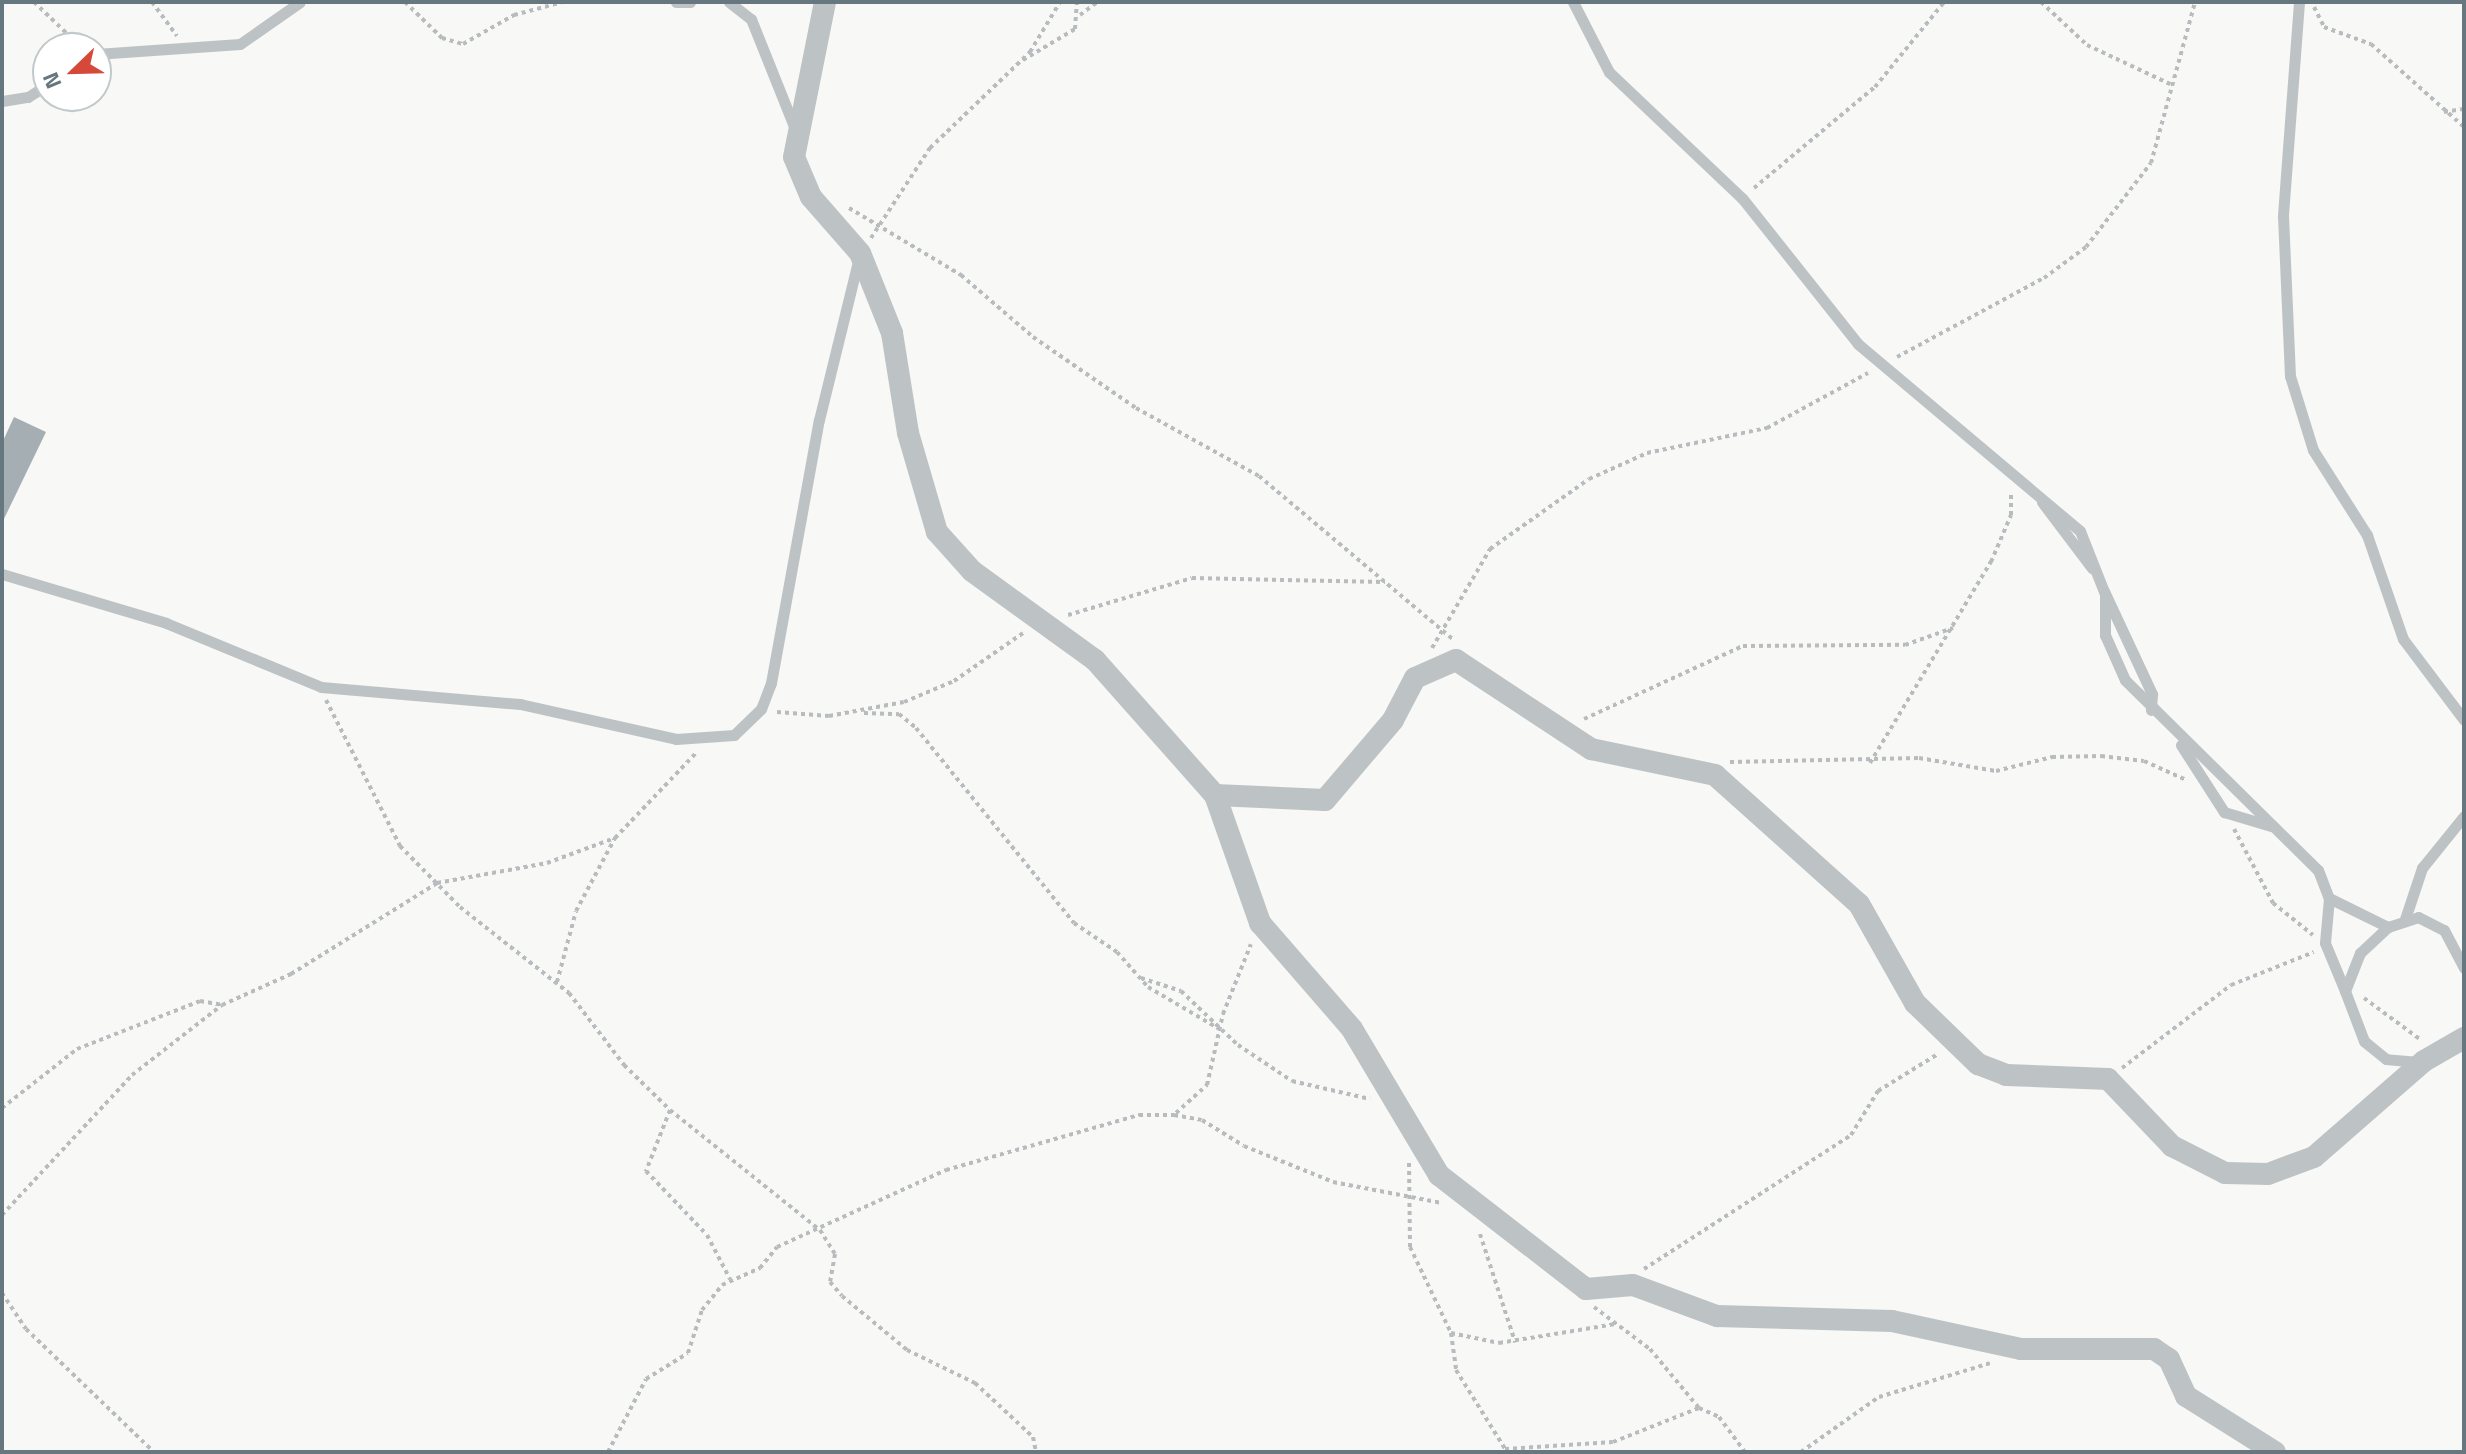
<!DOCTYPE html>
<html>
<head>
<meta charset="utf-8">
<style>
  body { margin:0 }
  #map { position:relative; width:2466px; height:1454px; overflow:hidden; background:#f8f8f6; font-family:"Titillium Web",sans-serif }
  div>[style] { position:absolute }
  [style*='--x'] { left:calc(var(--x)*1px); top:calc(var(--y)*1px); width:calc(var(--w)*1px); rotate:calc(var(--a)*1deg) }
  .building>* { inset:0; background:#a5afb3 }
  .path>* { height:4px; margin-top:-2px; transform-origin:0; background:repeating-linear-gradient(90deg,#b8bcbe 0 4px,transparent 0 8px) }
  .service>* { height:11px; margin:-5.5px; padding:0 5.5px; transform-origin:5.5px; border-radius:5.5px; background:#bdc3c5 }
  .minor>* { height:22px; margin:-11px; padding:0 11px; transform-origin:11px; border-radius:11px; background:#bdc3c5 }
  span { translate:-50% -50%; white-space:nowrap; text-align:center; line-height:1.15; -webkit-text-stroke:8px #fff; paint-order:stroke }
  .frame { position:absolute; inset:0; border:4px solid #66777f; pointer-events:none }
  .north { position:absolute; left:32px; top:32px; width:80px; height:80px; box-sizing:border-box; background:#fff; border:2px solid #c2c9cc; border-radius:50%; rotate:247deg; font-size:22px; font-weight:700; line-height:32px; text-align:center; color:#66777f }
  .north::after { content:''; display:block; margin:auto; width:28px; height:36px; background:#d64839; clip-path:polygon(50% 0,100% 100%,50% 72%,0 100%) }
</style>
</head>
<body>
<div id="map">
  <div class="building">
    <i style="clip-path:polygon(14px 417px,46px 432px,2px 523px,2px 443px)"></i>
  </div>
  <div class="path">
    <i style="--x:34;--y:2;--w:66;--a:43.8"></i>
    <i style="--x:152;--y:2;--w:42;--a:53.7"></i>
    <i style="--x:405;--y:2;--w:52;--a:44.2"></i>
    <i style="--x:442;--y:38;--w:22;--a:16"></i>
    <i style="--x:463;--y:44;--w:59;--a:-29.6"></i>
    <i style="--x:514;--y:15;--w:51;--a:-14.9"></i>
    <i style="--x:2041;--y:2;--w:63;--a:43.1"></i>
    <i style="--x:2087;--y:45;--w:92;--a:25.2"></i>
    <i style="--x:2314;--y:7;--w:22;--a:63"></i>
    <i style="--x:2324;--y:27;--w:50;--a:19.9"></i>
    <i style="--x:2371;--y:44;--w:125;--a:41.7"></i>
    <i style="--x:1080;--y:15;--w:21;--a:-37"></i>
    <i style="--x:1023;--y:60;--w:61;--a:-30.8"></i>
    <i style="--x:1075;--y:29;--w:27;--a:-86"></i>
    <i style="--x:2444;--y:112;--w:20;--a:-9"></i>
    <i style="--x:1754;--y:188;--w:158;--a:-39.9"></i>
    <i style="--x:1875;--y:87;--w:109;--a:-50.9"></i>
    <i style="--x:849;--y:208;--w:131;--a:30.9"></i>
    <i style="--x:961;--y:275;--w:95;--a:40.7"></i>
    <i style="--x:1033;--y:337;--w:125;--a:34.6"></i>
    <i style="--x:1136;--y:408;--w:141;--a:28.9"></i>
    <i style="--x:1259;--y:476;--w:255;--a:40.1"></i>
    <i style="--x:871;--y:238;--w:108;--a:-56.8"></i>
    <i style="--x:930;--y:148;--w:139;--a:-43.8"></i>
    <i style="--x:1030;--y:52;--w:58;--a:-59"></i>
    <i style="--x:1897;--y:357;--w:167;--a:-28.3"></i>
    <i style="--x:2044;--y:278;--w:52;--a:-36.4"></i>
    <i style="--x:2086;--y:247;--w:106;--a:-52.3"></i>
    <i style="--x:2151;--y:163;--w:167;--a:-74.7"></i>
    <i style="--x:1068;--y:615;--w:129;--a:-16.6"></i>
    <i style="--x:1192;--y:578;--w:193;--a:1.2"></i>
    <i style="--x:1432;--y:648;--w:115;--a:-59.6"></i>
    <i style="--x:1490;--y:549;--w:121;--a:-35.3"></i>
    <i style="--x:1589;--y:479;--w:64;--a:-24.1"></i>
    <i style="--x:1647;--y:453;--w:123;--a:-11.8"></i>
    <i style="--x:1767;--y:428;--w:115;--a:-28.6"></i>
    <i style="--x:326;--y:700;--w:164;--a:63.1"></i>
    <i style="--x:400;--y:846;--w:86;--a:45.5"></i>
    <i style="--x:460;--y:907;--w:139;--a:38.3"></i>
    <i style="--x:569;--y:993;--w:91;--a:52.6"></i>
    <i style="--x:624;--y:1065;--w:64;--a:44.4"></i>
    <i style="--x:670;--y:1110;--w:192;--a:38.7"></i>
    <i style="--x:820;--y:1230;--w:28;--a:58"></i>
    <i style="--x:835;--y:1254;--w:28;--a:100"></i>
    <i style="--x:830;--y:1282;--w:18;--a:49"></i>
    <i style="--x:842;--y:1296;--w:85;--a:39.7"></i>
    <i style="--x:907;--y:1350;--w:76;--a:25.9"></i>
    <i style="--x:975;--y:1383;--w:79;--a:43"></i>
    <i style="--x:1033;--y:1437;--w:15;--a:79"></i>
    <i style="--x:777;--y:712;--w:52;--a:4.4"></i>
    <i style="--x:829;--y:716;--w:76;--a:-10.6"></i>
    <i style="--x:904;--y:702;--w:54;--a:-22.8"></i>
    <i style="--x:954;--y:681;--w:84;--a:-34.8"></i>
    <i style="--x:864;--y:713;--w:35;--a:2"></i>
    <i style="--x:899;--y:714;--w:22;--a:39"></i>
    <i style="--x:916;--y:728;--w:251;--a:51"></i>
    <i style="--x:1074;--y:923;--w:52;--a:34"></i>
    <i style="--x:1117;--y:952;--w:47;--a:48.5"></i>
    <i style="--x:1148;--y:987;--w:85;--a:30.5"></i>
    <i style="--x:1584;--y:719;--w:175;--a:-24.7"></i>
    <i style="--x:1743;--y:646;--w:162;--a:-0.4"></i>
    <i style="--x:1905;--y:645;--w:51;--a:-19.5"></i>
    <i style="--x:1730;--y:762;--w:189;--a:-1.2"></i>
    <i style="--x:1919;--y:758;--w:78;--a:9.6"></i>
    <i style="--x:1996;--y:771;--w:58;--a:-14"></i>
    <i style="--x:2052;--y:757;--w:49;--a:-1.2"></i>
    <i style="--x:2101;--y:756;--w:43;--a:6.6"></i>
    <i style="--x:2144;--y:761;--w:46;--a:24.3"></i>
    <i style="--x:1870;--y:763;--w:235;--a:-59"></i>
    <i style="--x:1991;--y:562;--w:51;--a:-66.9"></i>
    <i style="--x:2011;--y:515;--w:21;--a:-90"></i>
    <i style="--x:2234;--y:829;--w:84;--a:62.2"></i>
    <i style="--x:2273;--y:903;--w:51;--a:38.7"></i>
    <i style="--x:1141;--y:978;--w:42;--a:18"></i>
    <i style="--x:1181;--y:991;--w:79;--a:43.5"></i>
    <i style="--x:1238;--y:1045;--w:65;--a:33.7"></i>
    <i style="--x:1292;--y:1081;--w:80;--a:13"></i>
    <i style="--x:557;--y:982;--w:73;--a:-75"></i>
    <i style="--x:576;--y:911;--w:83;--a:-61.9"></i>
    <i style="--x:2364;--y:998;--w:71;--a:36.4"></i>
    <i style="--x:2122;--y:1068;--w:137;--a:-37.3"></i>
    <i style="--x:2231;--y:985;--w:89;--a:-21.7"></i>
    <i style="--x:2;--y:1108;--w:95;--a:-38.2"></i>
    <i style="--x:77;--y:1049;--w:132;--a:-21.3"></i>
    <i style="--x:200;--y:1001;--w:22;--a:10"></i>
    <i style="--x:670;--y:1110;--w:66;--a:111.5"></i>
    <i style="--x:646;--y:1171;--w:88;--a:46.4"></i>
    <i style="--x:707;--y:1235;--w:50;--a:62.4"></i>
    <i style="--x:1176;--y:1113;--w:42;--a:-42.1"></i>
    <i style="--x:1207;--y:1085;--w:73;--a:-77.3"></i>
    <i style="--x:1223;--y:1014;--w:75;--a:-68.2"></i>
    <i style="--x:1409;--y:1163;--w:84;--a:89.3"></i>
    <i style="--x:1410;--y:1247;--w:95;--a:64.5"></i>
    <i style="--x:1451;--y:1333;--w:49;--a:11.8"></i>
    <i style="--x:1499;--y:1343;--w:118;--a:-9.3"></i>
    <i style="--x:2;--y:1215;--w:191;--a:-47.1"></i>
    <i style="--x:132;--y:1075;--w:114;--a:-37.9"></i>
    <i style="--x:222;--y:1005;--w:76;--a:-24.2"></i>
    <i style="--x:291;--y:974;--w:172;--a:-31.9"></i>
    <i style="--x:437;--y:883;--w:112;--a:-10.3"></i>
    <i style="--x:547;--y:863;--w:72;--a:-20.2"></i>
    <i style="--x:615;--y:838;--w:119;--a:-46.4"></i>
    <i style="--x:1480;--y:1234;--w:114;--a:72"></i>
    <i style="--x:1644;--y:1269;--w:247;--a:-32.9"></i>
    <i style="--x:1851;--y:1135;--w:52;--a:-58.5"></i>
    <i style="--x:1878;--y:1091;--w:70;--a:-31.7"></i>
    <i style="--x:2;--y:1293;--w:43;--a:56.3"></i>
    <i style="--x:26;--y:1329;--w:178;--a:43.9"></i>
    <i style="--x:1594;--y:1307;--w:70;--a:36.9"></i>
    <i style="--x:1650;--y:1349;--w:77;--a:50.3"></i>
    <i style="--x:1451;--y:1333;--w:37;--a:82"></i>
    <i style="--x:1456;--y:1370;--w:97;--a:58.1"></i>
    <i style="--x:1505;--y:1449;--w:108;--a:-3.7"></i>
    <i style="--x:1613;--y:1442;--w:92;--a:-21.6"></i>
    <i style="--x:1699;--y:1408;--w:22;--a:24"></i>
    <i style="--x:1719;--y:1417;--w:44;--a:53.4"></i>
    <i style="--x:608;--y:1452;--w:82;--a:-62.5"></i>
    <i style="--x:646;--y:1379;--w:49;--a:-31.8"></i>
    <i style="--x:688;--y:1353;--w:45;--a:-72"></i>
    <i style="--x:702;--y:1310;--w:32;--a:-51"></i>
    <i style="--x:722;--y:1285;--w:42;--a:-24.1"></i>
    <i style="--x:760;--y:1268;--w:27;--a:-51"></i>
    <i style="--x:777;--y:1247;--w:186;--a:-24.5"></i>
    <i style="--x:946;--y:1170;--w:201;--a:-15.9"></i>
    <i style="--x:1139;--y:1115;--w:35;--a:0"></i>
    <i style="--x:1174;--y:1115;--w:28;--a:10"></i>
    <i style="--x:1202;--y:1120;--w:49;--a:31.8"></i>
    <i style="--x:1244;--y:1146;--w:96;--a:22"></i>
    <i style="--x:1333;--y:1182;--w:111;--a:10.9"></i>
    <i style="--x:1801;--y:1452;--w:95;--a:-35.2"></i>
    <i style="--x:1879;--y:1397;--w:116;--a:-17"></i>
  </div>
  <div class="service">
    <i style="--x:676;--y:2;--w:14;--a:0"></i>
    <i style="--x:729;--y:2;--w:28;--a:38"></i>
    <i style="--x:751;--y:19;--w:118;--a:68.2"></i>
    <i style="--x:1573;--y:2;--w:79;--a:62.8"></i>
    <i style="--x:1609;--y:72;--w:183;--a:43.5"></i>
    <i style="--x:1742;--y:198;--w:186;--a:51.5"></i>
    <i style="--x:1858;--y:344;--w:290;--a:40.1"></i>
    <i style="--x:2080;--y:531;--w:68;--a:68.4"></i>
    <i style="--x:2105;--y:594;--w:41;--a:90"></i>
    <i style="--x:2105;--y:635;--w:49;--a:66"></i>
    <i style="--x:2125;--y:680;--w:271;--a:44.6"></i>
    <i style="--x:2318;--y:870;--w:30;--a:69"></i>
    <i style="--x:2329;--y:898;--w:45;--a:95.1"></i>
    <i style="--x:2325;--y:943;--w:52;--a:67.4"></i>
    <i style="--x:2299;--y:2;--w:215;--a:94.3"></i>
    <i style="--x:2283;--y:216;--w:160;--a:87.5"></i>
    <i style="--x:2290;--y:376;--w:77;--a:72.7"></i>
    <i style="--x:2313;--y:450;--w:101;--a:57.6"></i>
    <i style="--x:2367;--y:535;--w:110;--a:70.9"></i>
    <i style="--x:2403;--y:639;--w:101;--a:53"></i>
    <i style="--x:96;--y:54;--w:144;--a:-4"></i>
    <i style="--x:240;--y:44;--w:73;--a:-35"></i>
    <i style="--x:2;--y:101;--w:26;--a:-9"></i>
    <i style="--x:28;--y:97;--w:24;--a:-33"></i>
    <i style="--x:2042;--y:502;--w:83;--a:52.9"></i>
    <i style="--x:2;--y:574;--w:171;--a:16.6"></i>
    <i style="--x:166;--y:623;--w:168;--a:22.4"></i>
    <i style="--x:321;--y:687;--w:200;--a:4.9"></i>
    <i style="--x:520;--y:704;--w:160;--a:12.6"></i>
    <i style="--x:676;--y:739;--w:58;--a:-3.9"></i>
    <i style="--x:734;--y:735;--w:37;--a:-44"></i>
    <i style="--x:761;--y:709;--w:28;--a:-69"></i>
    <i style="--x:771;--y:683;--w:267;--a:-79.7"></i>
    <i style="--x:819;--y:420;--w:164;--a:-76.2"></i>
    <i style="--x:2104;--y:591;--w:114;--a:65"></i>
    <i style="--x:2152;--y:694;--w:16;--a:94"></i>
    <i style="--x:2181;--y:745;--w:80;--a:57.3"></i>
    <i style="--x:2224;--y:812;--w:49;--a:16.6"></i>
    <i style="--x:2329;--y:898;--w:66;--a:26.2"></i>
    <i style="--x:2405;--y:919;--w:54;--a:-71.6"></i>
    <i style="--x:2422;--y:868;--w:67;--a:-51.1"></i>
    <i style="--x:2419;--y:1062;--w:33;--a:-175"></i>
    <i style="--x:2386;--y:1059;--w:28;--a:-141"></i>
    <i style="--x:2364;--y:1041;--w:53;--a:-110.8"></i>
    <i style="--x:2345;--y:991;--w:41;--a:-68.5"></i>
    <i style="--x:2360;--y:953;--w:38;--a:-43"></i>
    <i style="--x:2388;--y:927;--w:32;--a:-18"></i>
    <i style="--x:2418;--y:917;--w:29;--a:27"></i>
    <i style="--x:2444;--y:930;--w:43;--a:62.2"></i>
  </div>
  <div class="minor">
    <i style="--x:825;--y:2;--w:158;--a:101.3"></i>
    <i style="--x:794;--y:157;--w:43;--a:67"></i>
    <i style="--x:811;--y:197;--w:74;--a:48.8"></i>
    <i style="--x:860;--y:253;--w:86;--a:68.2"></i>
    <i style="--x:892;--y:333;--w:101;--a:80.9"></i>
    <i style="--x:908;--y:433;--w:103;--a:73.7"></i>
    <i style="--x:937;--y:532;--w:52;--a:48.1"></i>
    <i style="--x:972;--y:571;--w:152;--a:35.9"></i>
    <i style="--x:1095;--y:660;--w:181;--a:48.4"></i>
    <i style="--x:1215;--y:795;--w:136;--a:70.6"></i>
    <i style="--x:1260;--y:923;--w:140;--a:49"></i>
    <i style="--x:1352;--y:1029;--w:170;--a:59.2"></i>
    <i style="--x:1439;--y:1175;--w:186;--a:37.8"></i>
    <i style="--x:1586;--y:1289;--w:47;--a:-4.9"></i>
    <i style="--x:1633;--y:1285;--w:90;--a:20.3"></i>
    <i style="--x:1717;--y:1316;--w:175;--a:1.6"></i>
    <i style="--x:1892;--y:1321;--w:132;--a:12.2"></i>
    <i style="--x:2021;--y:1349;--w:133;--a:0"></i>
    <i style="--x:2154;--y:1349;--w:18;--a:34"></i>
    <i style="--x:2169;--y:1359;--w:41;--a:65.3"></i>
    <i style="--x:2186;--y:1396;--w:105;--a:32.2"></i>
    <i style="--x:1215;--y:795;--w:110;--a:2.6"></i>
    <i style="--x:1325;--y:800;--w:105;--a:-49.6"></i>
    <i style="--x:1393;--y:720;--w:47;--a:-62.4"></i>
    <i style="--x:1415;--y:678;--w:45;--a:-23.7"></i>
    <i style="--x:1456;--y:660;--w:162;--a:33.4"></i>
    <i style="--x:1591;--y:749;--w:127;--a:11.8"></i>
    <i style="--x:1715;--y:775;--w:193;--a:41.9"></i>
    <i style="--x:1859;--y:904;--w:114;--a:60.5"></i>
    <i style="--x:1915;--y:1003;--w:88;--a:44.1"></i>
    <i style="--x:1978;--y:1064;--w:30;--a:21"></i>
    <i style="--x:2006;--y:1075;--w:102;--a:2.2"></i>
    <i style="--x:2108;--y:1079;--w:93;--a:46.3"></i>
    <i style="--x:2172;--y:1146;--w:59;--a:27"></i>
    <i style="--x:2225;--y:1173;--w:43;--a:1.3"></i>
    <i style="--x:2268;--y:1174;--w:49;--a:-20.3"></i>
    <i style="--x:2314;--y:1157;--w:146;--a:-41.1"></i>
    <i style="--x:2424;--y:1061;--w:46;--a:-29.9"></i>
  </div>
  <div class="frame"></div>
  <div class="north">N</div>
</div>
</body>
</html>
